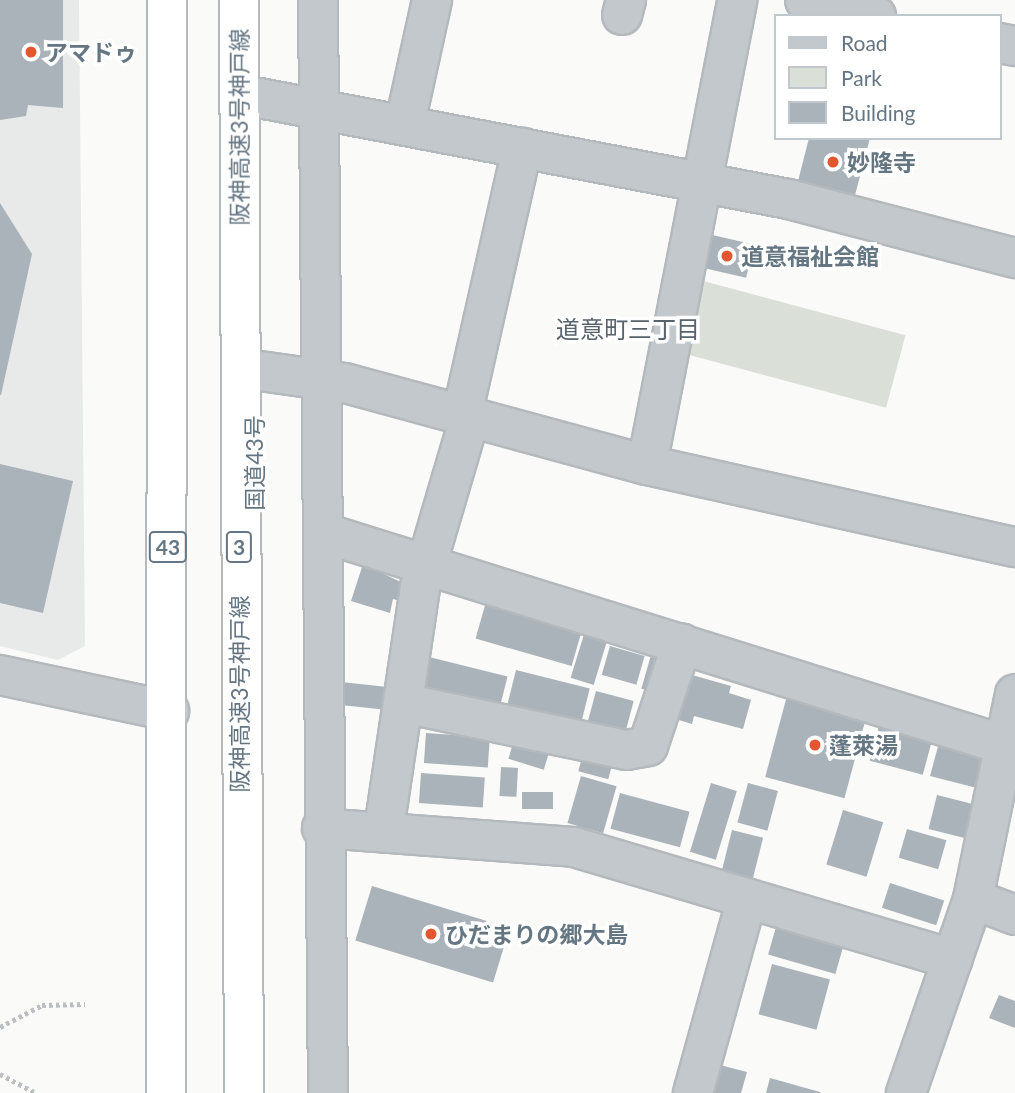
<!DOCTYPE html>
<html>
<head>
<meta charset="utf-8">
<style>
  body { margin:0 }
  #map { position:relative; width:1015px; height:1093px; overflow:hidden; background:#fafaf8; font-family:Lato,"Noto Sans JP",sans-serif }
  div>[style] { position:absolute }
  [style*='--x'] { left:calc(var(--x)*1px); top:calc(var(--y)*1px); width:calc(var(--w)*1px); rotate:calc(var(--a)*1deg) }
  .built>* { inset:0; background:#e8e9e9 }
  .green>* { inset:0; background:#dadfd7; transform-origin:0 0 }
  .building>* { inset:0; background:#aab3b9; transform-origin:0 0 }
  .path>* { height:4.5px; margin-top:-2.25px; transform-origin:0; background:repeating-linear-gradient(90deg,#bbbfc2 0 3.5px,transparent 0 7px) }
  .roads { filter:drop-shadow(2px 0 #b4b9bd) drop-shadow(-2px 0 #b4b9bd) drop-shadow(0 2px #b4b9bd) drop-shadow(0 -2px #b4b9bd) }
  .minor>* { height:38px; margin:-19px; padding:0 19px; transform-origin:19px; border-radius:19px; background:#c3c8cc }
  .highway>* { height:38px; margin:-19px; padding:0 19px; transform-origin:19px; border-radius:19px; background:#fff }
  .dots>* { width:19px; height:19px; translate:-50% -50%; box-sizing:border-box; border:4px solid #fff; border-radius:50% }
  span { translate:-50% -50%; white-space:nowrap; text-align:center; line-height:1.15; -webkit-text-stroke:7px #fff; paint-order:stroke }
  .shield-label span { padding:2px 5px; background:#fff; border:2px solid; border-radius:5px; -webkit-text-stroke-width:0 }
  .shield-label { font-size:21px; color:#657683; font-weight:700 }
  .poi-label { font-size:23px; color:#657683; font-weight:700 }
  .left { translate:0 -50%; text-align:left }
  .street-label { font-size:23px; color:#657683 }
  .neighbourhood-label { font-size:24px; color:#57646e }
  .legend { position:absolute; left:774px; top:14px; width:228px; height:126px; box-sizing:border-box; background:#fff; border:2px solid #c1c8cd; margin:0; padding:9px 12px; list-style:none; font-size:21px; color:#657683 }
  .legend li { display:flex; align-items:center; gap:14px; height:35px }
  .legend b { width:35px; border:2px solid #c1c8cd }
</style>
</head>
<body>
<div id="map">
  <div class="built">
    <i style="clip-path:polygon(0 0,79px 0,85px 646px,58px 660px,0 646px)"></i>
  </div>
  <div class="green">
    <i style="left:692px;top:278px;width:221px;height:75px;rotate:15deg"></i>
  </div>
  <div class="building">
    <i style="clip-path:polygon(0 0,63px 0,63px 108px,28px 105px,26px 116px,0 120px)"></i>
    <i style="clip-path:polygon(809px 138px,870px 138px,854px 199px,797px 185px)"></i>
    <i style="clip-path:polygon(0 203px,32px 254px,1px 395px,0 395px)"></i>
    <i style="left:708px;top:234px;width:47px;height:34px;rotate:13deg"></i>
    <i style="clip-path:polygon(0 464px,73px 481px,43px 613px,0 603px)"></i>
    <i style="clip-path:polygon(363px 564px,409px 586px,404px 602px,393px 599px,390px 613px,351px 601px)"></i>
    <i style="left:486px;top:602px;width:100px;height:38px;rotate:16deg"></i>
    <i style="left:585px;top:631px;width:24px;height:49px;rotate:17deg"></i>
    <i style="left:610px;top:646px;width:36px;height:30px;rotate:16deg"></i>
    <i style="left:651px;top:655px;width:18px;height:35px;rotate:16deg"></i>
    <i style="left:425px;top:656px;width:85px;height:40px;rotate:14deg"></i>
    <i style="left:516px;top:670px;width:76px;height:39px;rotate:14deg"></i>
    <i style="clip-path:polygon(685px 673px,731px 686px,729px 693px,751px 700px,743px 729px,694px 716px,692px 724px,672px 718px)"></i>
    <i style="left:341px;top:682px;width:54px;height:23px;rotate:6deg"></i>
    <i style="left:596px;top:691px;width:39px;height:41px;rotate:15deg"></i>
    <i style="left:788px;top:692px;width:82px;height:88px;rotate:15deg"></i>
    <i style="left:880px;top:722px;width:55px;height:40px;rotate:15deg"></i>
    <i style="left:426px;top:733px;width:64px;height:30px;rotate:4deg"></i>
    <i style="left:516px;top:734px;width:37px;height:26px;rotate:17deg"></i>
    <i style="clip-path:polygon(940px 739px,985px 758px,977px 788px,930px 776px)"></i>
    <i style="left:584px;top:750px;width:31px;height:22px;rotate:15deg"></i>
    <i style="left:501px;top:767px;width:17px;height:29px;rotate:3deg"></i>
    <i style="left:421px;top:773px;width:64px;height:30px;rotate:4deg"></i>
    <i style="left:581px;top:776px;width:37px;height:49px;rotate:16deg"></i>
    <i style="left:711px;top:783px;width:27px;height:72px;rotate:17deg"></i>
    <i style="left:748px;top:783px;width:31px;height:41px;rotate:15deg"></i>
    <i style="left:522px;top:792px;width:31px;height:17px"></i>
    <i style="left:620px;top:793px;width:72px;height:37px;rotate:15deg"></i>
    <i style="left:937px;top:795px;width:40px;height:35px;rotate:14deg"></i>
    <i style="left:843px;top:810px;width:42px;height:57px;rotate:17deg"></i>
    <i style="left:907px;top:829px;width:41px;height:30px;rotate:16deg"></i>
    <i style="left:732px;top:830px;width:32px;height:42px;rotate:14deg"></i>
    <i style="left:890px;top:883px;width:57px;height:26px;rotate:18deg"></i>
    <i style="left:372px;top:886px;width:144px;height:57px;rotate:17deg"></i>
    <i style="left:778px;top:920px;width:70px;height:36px;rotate:16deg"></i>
    <i style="left:772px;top:964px;width:60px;height:52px;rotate:15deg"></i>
    <i style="clip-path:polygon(999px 995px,1015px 1001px,1015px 1028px,989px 1018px)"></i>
    <i style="clip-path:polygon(720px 1065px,747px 1072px,741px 1093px,712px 1093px)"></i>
    <i style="clip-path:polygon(770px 1078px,820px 1092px,820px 1093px,766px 1093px)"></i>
  </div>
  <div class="path">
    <i style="--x:0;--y:1027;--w:47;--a:-27.6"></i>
    <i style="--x:42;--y:1005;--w:43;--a:-1.3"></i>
    <i style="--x:0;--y:1074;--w:41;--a:27.8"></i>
  </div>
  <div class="roads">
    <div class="minor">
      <i style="--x:318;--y:0;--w:1093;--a:89.48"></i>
      <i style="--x:805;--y:0;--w:73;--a:12.7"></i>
      <i style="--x:622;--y:15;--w:16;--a:-75"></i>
      <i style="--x:999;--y:43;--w:16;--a:11"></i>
      <i style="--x:254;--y:97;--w:544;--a:10.81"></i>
      <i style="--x:788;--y:199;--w:235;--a:14.6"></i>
      <i style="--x:405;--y:123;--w:126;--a:-77.6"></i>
      <i style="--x:253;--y:370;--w:93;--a:8"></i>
      <i style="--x:345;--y:383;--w:313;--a:15.2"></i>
      <i style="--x:647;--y:465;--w:377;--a:12.6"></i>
      <i style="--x:462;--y:415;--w:274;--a:-77.3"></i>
      <i style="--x:647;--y:465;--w:474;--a:-79"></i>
      <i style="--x:327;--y:534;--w:709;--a:17.31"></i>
      <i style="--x:0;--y:675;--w:173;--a:12"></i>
      <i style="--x:403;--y:703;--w:228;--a:11.9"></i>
      <i style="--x:626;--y:750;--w:22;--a:-10"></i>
      <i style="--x:648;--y:746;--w:108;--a:-71.6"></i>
      <i style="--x:322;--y:828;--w:253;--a:4.3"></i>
      <i style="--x:574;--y:847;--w:395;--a:16.5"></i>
      <i style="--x:384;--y:829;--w:245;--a:-81.5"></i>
      <i style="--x:420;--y:587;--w:177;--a:-73.6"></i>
      <i style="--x:973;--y:899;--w:45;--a:20.9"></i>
      <i style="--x:693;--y:1093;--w:202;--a:-74.5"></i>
      <i style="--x:906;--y:1093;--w:205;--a:-70.9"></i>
      <i style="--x:973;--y:899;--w:209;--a:-78.4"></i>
    </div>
    <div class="highway">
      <i style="--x:239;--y:0;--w:1093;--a:89.74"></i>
      <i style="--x:166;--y:1093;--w:1093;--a:-89.95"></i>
    </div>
  </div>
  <div class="dots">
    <i style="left:31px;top:52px;background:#e4572e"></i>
    <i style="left:833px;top:162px;background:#e4572e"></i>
    <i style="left:727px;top:256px;background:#e4572e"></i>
    <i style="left:815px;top:745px;background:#e4572e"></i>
    <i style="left:431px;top:934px;background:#e4572e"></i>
  </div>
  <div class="shield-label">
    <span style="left:168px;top:547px">43</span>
    <span style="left:239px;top:547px">3</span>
  </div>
  <div class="poi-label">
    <span class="left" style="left:45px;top:52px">アマドゥ</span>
    <span class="left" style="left:847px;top:162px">妙隆寺</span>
    <span class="left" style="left:741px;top:256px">道意福祉会館</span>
    <span class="left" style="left:829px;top:745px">蓬萊湯</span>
    <span class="left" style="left:445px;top:934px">ひだまりの郷大島</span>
  </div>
  <div class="street-label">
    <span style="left:239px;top:127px;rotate:-90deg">阪神高速3号神戸線</span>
    <span style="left:254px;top:463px;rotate:-90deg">国道43号</span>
    <span style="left:239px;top:694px;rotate:-90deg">阪神高速3号神戸線</span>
  </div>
  <div class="neighbourhood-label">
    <span style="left:628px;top:329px">道意町三丁目</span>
  </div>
  <ul class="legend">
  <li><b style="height:9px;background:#c3c8cc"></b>Road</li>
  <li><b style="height:19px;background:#dadfd7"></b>Park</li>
  <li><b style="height:19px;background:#aab3b9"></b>Building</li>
  </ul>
</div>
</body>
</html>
